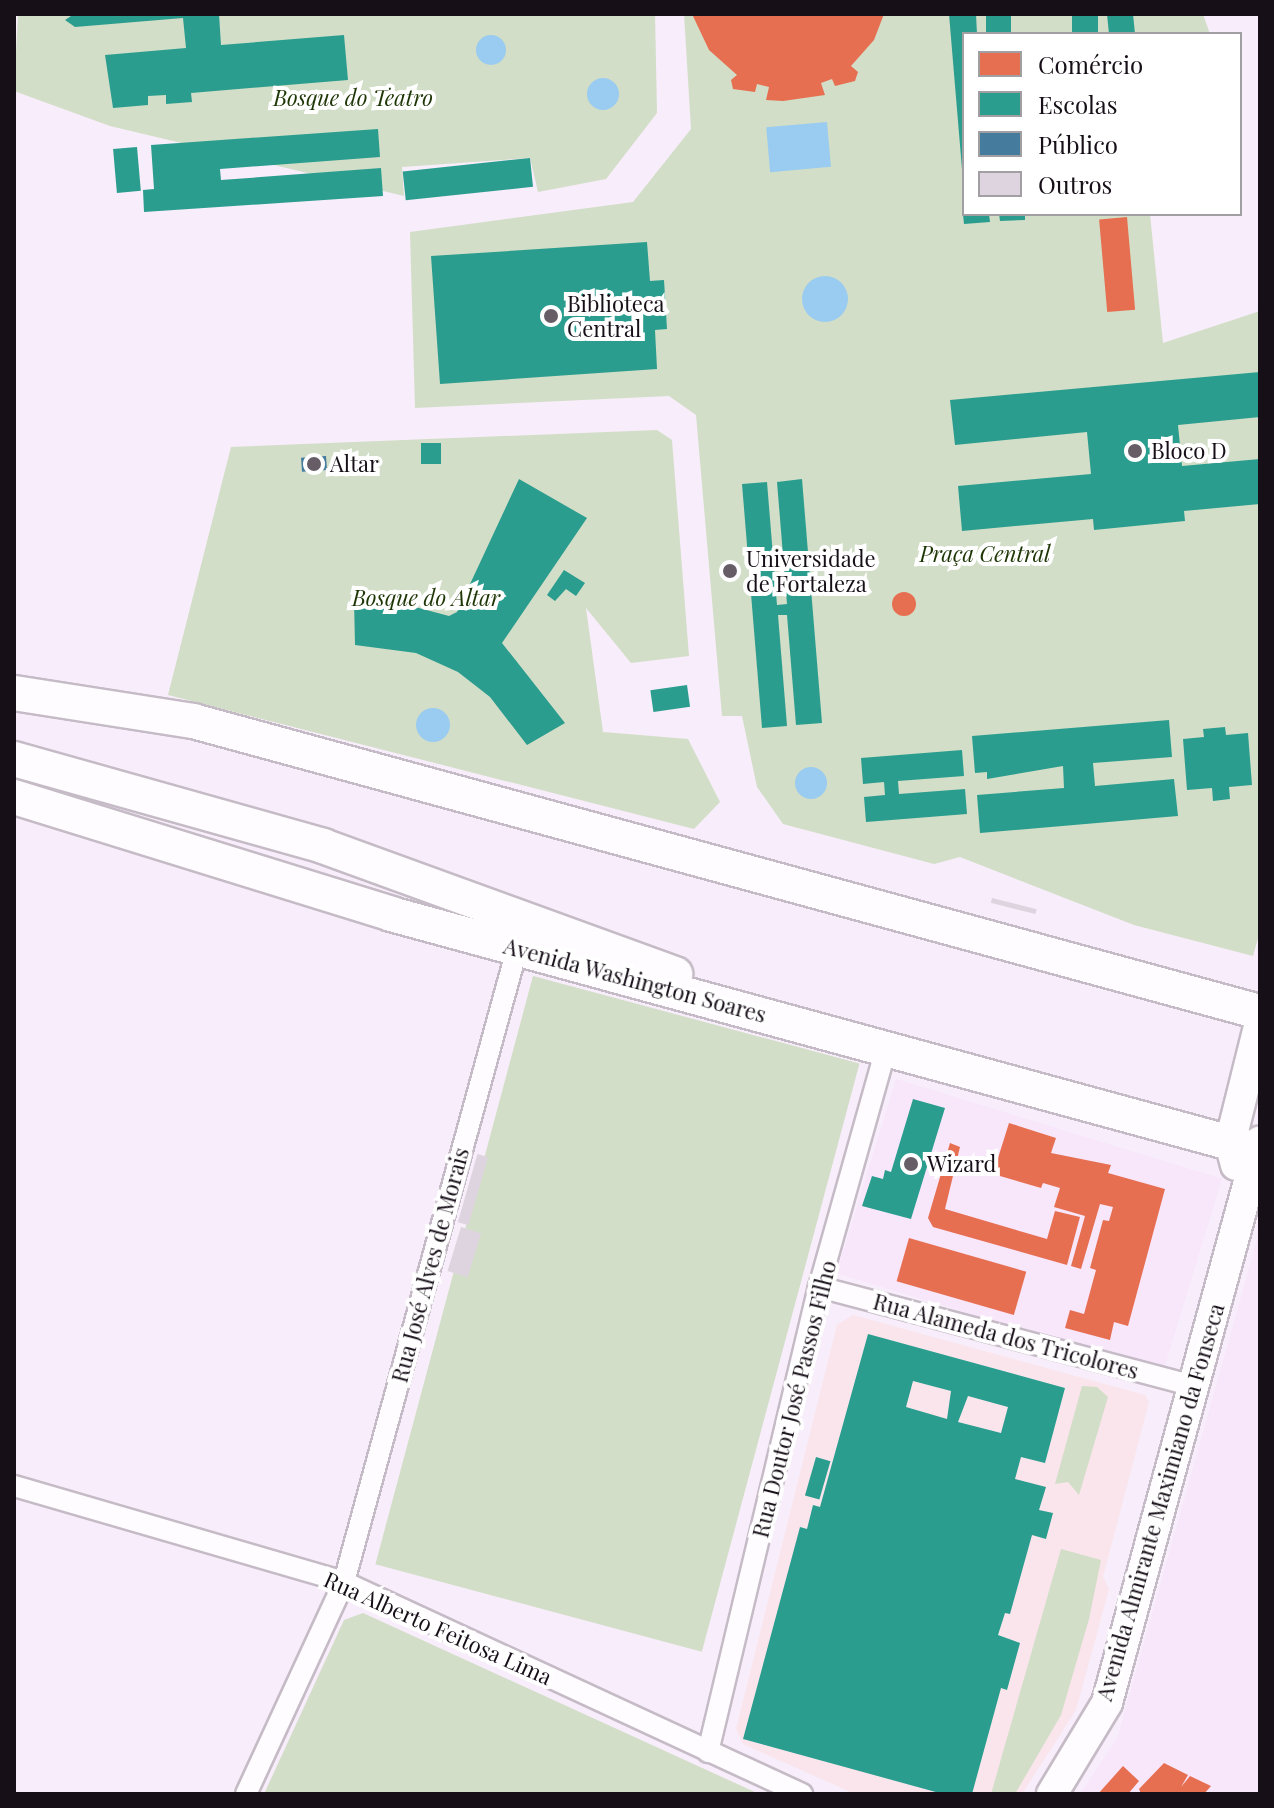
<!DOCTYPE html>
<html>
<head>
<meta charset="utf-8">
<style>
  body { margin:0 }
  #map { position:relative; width:1274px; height:1808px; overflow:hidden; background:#f8edfa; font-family:"Playfair Display",serif }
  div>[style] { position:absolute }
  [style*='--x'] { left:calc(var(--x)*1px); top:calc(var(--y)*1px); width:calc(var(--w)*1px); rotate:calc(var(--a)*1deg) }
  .built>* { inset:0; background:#f8e6fb; transform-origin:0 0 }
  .education>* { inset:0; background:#f9e5eb }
  .green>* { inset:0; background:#d2dec7; transform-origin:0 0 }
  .water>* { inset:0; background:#9acbf0; transform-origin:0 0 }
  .round { border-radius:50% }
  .shops>* { inset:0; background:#e76f51; transform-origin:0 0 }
  .schools>* { inset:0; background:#2a9d8f; transform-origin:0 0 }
  .public>* { inset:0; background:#457b9d; transform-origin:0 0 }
  .building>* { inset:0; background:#ded4df; transform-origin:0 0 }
  .roads { filter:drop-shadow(2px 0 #c5bbc6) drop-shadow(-2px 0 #c5bbc6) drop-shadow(0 2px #c5bbc6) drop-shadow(0 -2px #c5bbc6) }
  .minor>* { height:20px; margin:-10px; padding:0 10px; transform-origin:10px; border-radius:10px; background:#fefcfe }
  .secondary>* { height:30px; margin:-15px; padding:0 15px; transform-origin:15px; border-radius:15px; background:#fefcfe }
  .trunk>* { height:34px; margin:-17px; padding:0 17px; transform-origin:17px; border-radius:17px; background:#fefcfe }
  .dots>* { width:22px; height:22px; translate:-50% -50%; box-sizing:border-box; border:4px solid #fff; border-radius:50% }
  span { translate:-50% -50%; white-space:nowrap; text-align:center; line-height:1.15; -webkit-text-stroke:8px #fff; paint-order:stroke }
  .park-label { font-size:22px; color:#1e3606; font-style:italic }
  .poi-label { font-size:22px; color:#170f18 }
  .left { translate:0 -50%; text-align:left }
  .street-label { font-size:22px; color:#170f18 }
  .frame { position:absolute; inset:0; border:16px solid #170f18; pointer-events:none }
  .legend { position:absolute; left:962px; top:32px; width:280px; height:184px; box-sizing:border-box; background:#fff; border:2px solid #a29fa3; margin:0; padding:10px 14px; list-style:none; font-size:24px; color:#170f18 }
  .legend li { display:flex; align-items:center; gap:16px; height:40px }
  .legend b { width:40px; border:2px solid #a29fa3 }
</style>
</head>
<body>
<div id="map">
  <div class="built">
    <i style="left:896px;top:1079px;width:341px;height:203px;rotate:17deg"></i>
    <i style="clip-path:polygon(1260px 1229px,1260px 1794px,1080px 1794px,1117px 1739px)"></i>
  </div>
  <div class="education">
    <i style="clip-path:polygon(853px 1315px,1145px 1395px,1149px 1402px,1103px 1577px,1109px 1589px,1076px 1710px,1022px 1794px,855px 1794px,743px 1744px,736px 1729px,837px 1325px)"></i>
  </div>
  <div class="green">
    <i style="clip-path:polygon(18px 14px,655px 14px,657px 113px,606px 179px,538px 192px,530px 158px,402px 167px,404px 196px,110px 126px,14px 91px)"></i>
    <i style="clip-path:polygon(684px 14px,1203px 14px,1210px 34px,964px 34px,964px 214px,1150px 214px,1163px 343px,1260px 311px,1260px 931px,1253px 956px,1134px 925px,960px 857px,934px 864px,783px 824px,757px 787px,742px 716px,722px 716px,696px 415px,669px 396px,415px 408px,410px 232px,633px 202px,691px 129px)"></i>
    <i style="clip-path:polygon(657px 430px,672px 440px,689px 656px,631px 663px,586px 608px,603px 732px,688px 739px,720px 802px,694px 829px,168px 695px,231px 447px)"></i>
    <i style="left:533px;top:976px;width:338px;height:609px;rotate:15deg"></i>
    <i style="clip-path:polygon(1082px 1386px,1097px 1387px,1108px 1397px,1079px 1495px,1068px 1482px,1055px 1484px)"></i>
    <i style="clip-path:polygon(1061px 1549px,1101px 1560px,1089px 1619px,1061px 1715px,1015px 1794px,991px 1794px)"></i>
    <i style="clip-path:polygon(363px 1613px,757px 1793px,264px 1794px,344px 1620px)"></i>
  </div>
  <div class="water">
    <i class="round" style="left:476px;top:35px;width:30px;height:30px"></i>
    <i class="round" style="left:587px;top:78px;width:32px;height:32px"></i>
    <i style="left:827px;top:122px;width:45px;height:61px;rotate:85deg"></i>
    <i class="round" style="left:802px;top:276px;width:46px;height:46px"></i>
    <i class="round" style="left:416px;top:708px;width:34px;height:34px"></i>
    <i class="round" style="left:795px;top:767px;width:32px;height:32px"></i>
  </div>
  <div class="shops">
    <i style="clip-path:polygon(692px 14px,884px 14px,874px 40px,851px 66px,858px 72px,855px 81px,835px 86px,832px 79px,821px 83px,825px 95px,783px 101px,766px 100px,769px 87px,757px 84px,755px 92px,733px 89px,731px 80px,737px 75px,709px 50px)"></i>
    <i style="left:1127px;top:217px;width:93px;height:28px;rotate:85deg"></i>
    <i class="round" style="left:892px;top:592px;width:24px;height:24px"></i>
    <i style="clip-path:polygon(1009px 1123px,1056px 1138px,1051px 1153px,1111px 1165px,1108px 1173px,1165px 1189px,1128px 1326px,1114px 1322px,1110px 1340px,1065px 1328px,1070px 1310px,1084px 1314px,1096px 1270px,1090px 1268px,1103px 1220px,1109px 1221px,1113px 1207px,1100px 1204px,1081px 1269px,1071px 1266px,1085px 1216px,1054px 1207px,1060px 1188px,1043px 1183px,1041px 1188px,993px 1174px)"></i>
    <i style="clip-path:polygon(950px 1143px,960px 1147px,945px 1209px,1047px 1239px,1055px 1211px,1080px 1217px,1067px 1265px,933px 1227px,928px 1218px)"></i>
    <i style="left:909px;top:1238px;width:122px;height:45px;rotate:16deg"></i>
    <i style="clip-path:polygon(1164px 1763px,1188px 1775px,1181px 1787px,1190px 1776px,1211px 1786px,1204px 1794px,1141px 1794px,1139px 1789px)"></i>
    <i style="clip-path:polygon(1123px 1766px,1139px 1781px,1128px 1794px,1098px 1794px)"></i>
  </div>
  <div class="schools">
    <i style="clip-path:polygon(74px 14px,219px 14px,221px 45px,344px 35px,348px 80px,191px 93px,192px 102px,166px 104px,166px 95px,148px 96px,148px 105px,113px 108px,105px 55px,186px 48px,183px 18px,75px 27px,65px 20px)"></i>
    <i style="clip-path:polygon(949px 14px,976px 14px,977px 34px,964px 34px,964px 193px)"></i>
    <i style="left:986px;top:14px;width:25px;height:20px"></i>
    <i style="left:1072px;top:14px;width:26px;height:20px"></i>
    <i style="clip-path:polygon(1107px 14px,1133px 14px,1135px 34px,1109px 34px)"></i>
    <i style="clip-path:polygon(378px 129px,380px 157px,220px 169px,221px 180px,381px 168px,383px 196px,144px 212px,143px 190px,154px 189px,151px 145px)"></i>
    <i style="left:137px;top:147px;width:44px;height:24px;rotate:85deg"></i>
    <i style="left:530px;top:158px;width:29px;height:128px;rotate:84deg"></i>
    <i style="clip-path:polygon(963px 214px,989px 214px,990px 222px,964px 224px)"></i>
    <i style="clip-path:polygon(999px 214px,1025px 214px,1025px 220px,1000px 221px)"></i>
    <i style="clip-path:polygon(647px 242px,650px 281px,664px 280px,667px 329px,655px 330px,657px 369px,440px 384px,431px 256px)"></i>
    <i style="clip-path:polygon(1260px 372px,1260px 417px,1178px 425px,1182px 466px,1260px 459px,1260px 504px,1184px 511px,1185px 521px,1094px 530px,1093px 519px,962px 531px,958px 486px,1091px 474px,1087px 432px,955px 445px,950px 400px)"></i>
    <i style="left:421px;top:443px;width:20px;height:21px"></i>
    <i style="clip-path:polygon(519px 479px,587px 518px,502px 643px,565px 723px,527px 745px,490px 697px,458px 672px,416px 653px,355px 645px,354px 600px,404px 604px,449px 616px,457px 612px)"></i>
    <i style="clip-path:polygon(802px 479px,822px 723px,796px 725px,787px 615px,778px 615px,787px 726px,762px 728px,742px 484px,767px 482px,777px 605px,787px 604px,777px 482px)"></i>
    <i style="clip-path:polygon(564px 570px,585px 583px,576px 596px,566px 589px,555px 601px,547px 595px)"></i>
    <i style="left:687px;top:685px;width:22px;height:37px;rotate:82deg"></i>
    <i style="clip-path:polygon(1169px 720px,1172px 757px,1093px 763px,1095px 786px,1174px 779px,1178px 816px,980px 833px,977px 795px,1064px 788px,1063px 766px,987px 779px,987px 772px,975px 773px,972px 736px)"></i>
    <i style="clip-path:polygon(1225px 727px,1226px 735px,1248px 733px,1252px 785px,1229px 787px,1230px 799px,1213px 801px,1212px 788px,1187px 790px,1183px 739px,1204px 737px,1203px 729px)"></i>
    <i style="clip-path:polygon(962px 750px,964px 776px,898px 781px,899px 794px,965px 789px,967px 814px,866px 822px,864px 797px,885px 795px,884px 782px,863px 784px,861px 758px)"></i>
    <i style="clip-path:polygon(913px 1099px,945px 1108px,911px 1219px,862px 1206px,872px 1176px,883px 1179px,885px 1170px,891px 1172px)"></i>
    <i style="clip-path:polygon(evenodd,868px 1334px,1065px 1388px,1045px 1463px,1021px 1457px,1015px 1479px,1046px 1487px,1039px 1510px,1053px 1513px,1046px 1539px,1032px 1535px,1010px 1614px,1005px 1613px,998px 1635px,1020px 1643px,1007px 1690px,1001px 1688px,972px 1794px,943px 1794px,743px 1739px,800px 1527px,807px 1529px,813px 1505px,820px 1507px,868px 1334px,913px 1381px,951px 1391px,947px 1419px,906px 1407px,913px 1381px,868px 1334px,968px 1396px,1008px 1407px,1001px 1433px,958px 1422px,968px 1396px)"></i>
    <i style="left:816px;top:1457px;width:15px;height:40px;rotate:16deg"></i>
  </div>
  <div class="public">
    <i style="left:326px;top:456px;width:14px;height:25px;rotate:86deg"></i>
  </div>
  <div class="building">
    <i style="left:992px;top:898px;width:46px;height:5px;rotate:14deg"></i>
    <i style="left:488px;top:1157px;width:71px;height:11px;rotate:106deg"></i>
    <i style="left:461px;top:1227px;width:21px;height:46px;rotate:17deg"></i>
  </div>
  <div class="roads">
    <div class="minor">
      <i style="--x:819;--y:1287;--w:387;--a:14.8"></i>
      <i style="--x:14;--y:1486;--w:344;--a:16.2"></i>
      <i style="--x:344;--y:1582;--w:505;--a:24.84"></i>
      <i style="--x:708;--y:1752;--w:478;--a:-76.6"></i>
      <i style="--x:819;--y:1287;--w:248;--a:-74.3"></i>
      <i style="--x:246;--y:1794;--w:234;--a:-65.2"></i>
      <i style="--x:344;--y:1582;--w:656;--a:-74.71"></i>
    </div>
    <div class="secondary">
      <i style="--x:1236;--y:1165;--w:23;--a:-105"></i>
      <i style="--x:1230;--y:1143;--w:124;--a:-76"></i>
      <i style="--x:1052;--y:1794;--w:106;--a:-58.9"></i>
      <i style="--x:1107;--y:1703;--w:582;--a:-74.77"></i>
    </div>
    <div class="trunk">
      <i style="--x:14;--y:693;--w:181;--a:8.9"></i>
      <i style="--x:193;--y:721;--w:1106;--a:15.26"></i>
      <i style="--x:14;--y:759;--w:321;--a:15.7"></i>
      <i style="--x:323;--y:846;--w:375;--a:20"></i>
      <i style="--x:14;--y:797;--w:395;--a:17.2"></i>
      <i style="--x:391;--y:914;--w:901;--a:15.26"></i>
    </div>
  </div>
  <div class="dots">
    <i style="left:551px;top:316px;background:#665d67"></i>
    <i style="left:1135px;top:451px;background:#665d67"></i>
    <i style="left:314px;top:464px;background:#665d67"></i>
    <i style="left:730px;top:571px;background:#665d67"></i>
    <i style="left:911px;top:1164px;background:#665d67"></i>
  </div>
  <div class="park-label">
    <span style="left:353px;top:98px">Bosque do Teatro</span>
    <span style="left:985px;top:554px">Praça Central</span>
    <span style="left:426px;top:598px">Bosque do Altar</span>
  </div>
  <div class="poi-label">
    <span class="left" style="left:567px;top:316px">Biblioteca<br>Central</span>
    <span class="left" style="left:1151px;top:451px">Bloco D</span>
    <span class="left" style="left:330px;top:464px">Altar</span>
    <span class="left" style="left:746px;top:571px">Universidade<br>de Fortaleza</span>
    <span class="left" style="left:927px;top:1164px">Wizard</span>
  </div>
  <div class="street-label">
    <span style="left:635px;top:980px;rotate:15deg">Avenida Washington Soares</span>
    <span style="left:430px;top:1265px;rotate:-75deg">Rua José Alves de Morais</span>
    <span style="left:1006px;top:1336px;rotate:15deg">Rua Alameda dos Tricolores</span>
    <span style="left:794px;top:1399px;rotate:-76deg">Rua Doutor José Passos Filho</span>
    <span style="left:1160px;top:1502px;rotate:-74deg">Avenida Almirante Maximiano da Fonseca</span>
    <span style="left:438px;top:1628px;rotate:24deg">Rua Alberto Feitosa Lima</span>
  </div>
  <div class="frame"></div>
  <ul class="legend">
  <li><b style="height:22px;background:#e76f51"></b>Comércio</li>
  <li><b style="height:22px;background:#2a9d8f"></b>Escolas</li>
  <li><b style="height:22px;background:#457b9d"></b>Público</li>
  <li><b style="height:22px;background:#ded4df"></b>Outros</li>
  </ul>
</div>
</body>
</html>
